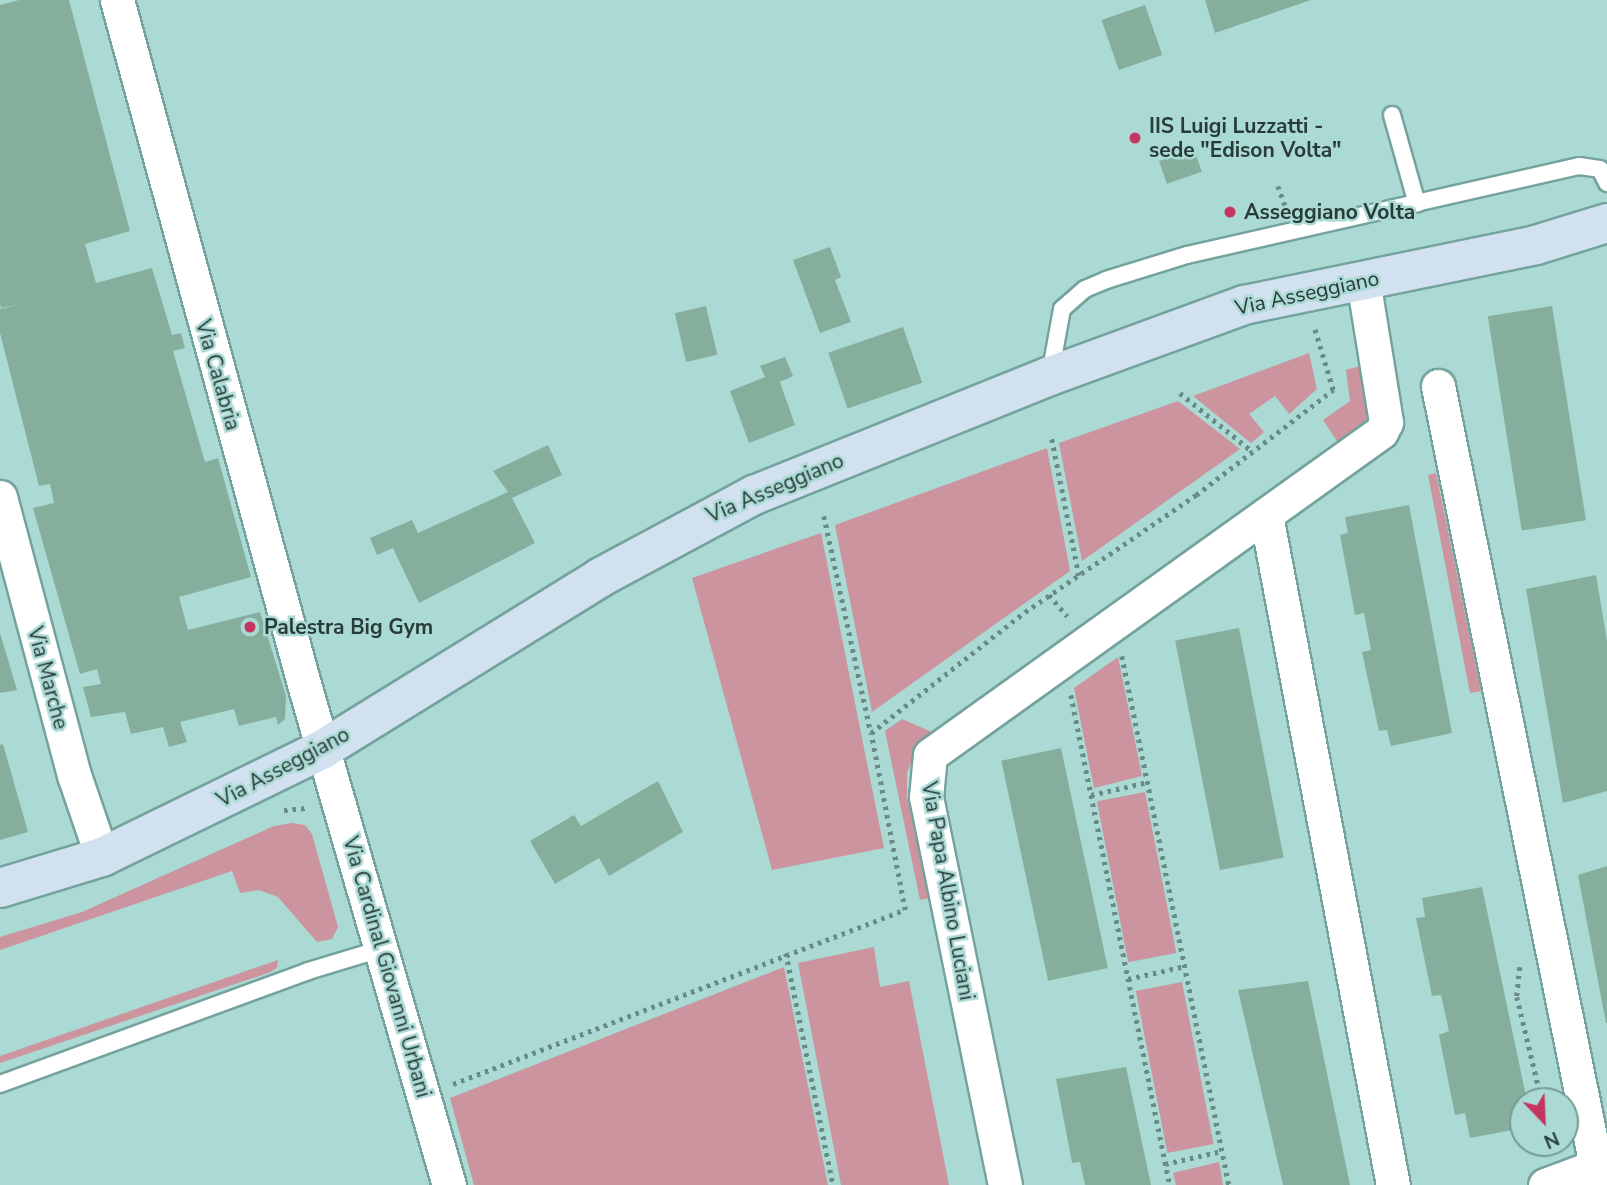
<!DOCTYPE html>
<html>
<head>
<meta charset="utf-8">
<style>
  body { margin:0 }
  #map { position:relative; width:1607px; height:1185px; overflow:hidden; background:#abdad4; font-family:"Nunito Sans",sans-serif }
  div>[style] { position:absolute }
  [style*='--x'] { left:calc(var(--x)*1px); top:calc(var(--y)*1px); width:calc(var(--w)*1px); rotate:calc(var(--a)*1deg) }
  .green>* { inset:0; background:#cb949e; transform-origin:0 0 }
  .building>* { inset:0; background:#86ae9d; transform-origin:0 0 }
  .path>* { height:4.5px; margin-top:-2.25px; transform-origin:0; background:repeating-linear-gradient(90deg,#698a86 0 3.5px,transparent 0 8.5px) }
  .roads { filter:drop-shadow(2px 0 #74a29d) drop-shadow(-2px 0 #74a29d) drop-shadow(0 2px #74a29d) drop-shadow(0 -2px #74a29d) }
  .lane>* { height:16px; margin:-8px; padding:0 8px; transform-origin:8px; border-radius:8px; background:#fff }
  .street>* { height:33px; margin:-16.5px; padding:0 16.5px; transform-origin:16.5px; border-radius:16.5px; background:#fff }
  .secondary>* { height:38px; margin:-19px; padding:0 19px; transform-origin:19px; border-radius:19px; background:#d1e1f0 }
  .dots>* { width:19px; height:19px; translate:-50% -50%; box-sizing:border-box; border:4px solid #abdad4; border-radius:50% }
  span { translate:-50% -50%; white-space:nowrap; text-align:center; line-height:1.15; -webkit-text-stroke:5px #abdad4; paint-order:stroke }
  .poi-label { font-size:21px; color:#283b39; font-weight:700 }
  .left { translate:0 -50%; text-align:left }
  .street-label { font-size:21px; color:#283b39 }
  .north { position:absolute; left:1509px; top:1087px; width:70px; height:70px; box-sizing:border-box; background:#abdad4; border:2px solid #779a96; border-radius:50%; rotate:157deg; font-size:19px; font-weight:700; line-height:28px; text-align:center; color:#283b39 }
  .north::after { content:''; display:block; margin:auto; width:24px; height:32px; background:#c43661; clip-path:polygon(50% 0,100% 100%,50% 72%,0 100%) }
</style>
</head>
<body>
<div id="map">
  <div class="green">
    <i style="clip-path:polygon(1309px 353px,1317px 389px,1289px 414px,1275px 396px,1249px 414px,1264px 432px,1251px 443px,1193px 396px)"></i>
    <i style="clip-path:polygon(1360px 366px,1368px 418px,1339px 444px,1323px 420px,1350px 401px,1346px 370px)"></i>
    <i style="clip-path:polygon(1178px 401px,1240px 449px,1082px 561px,1059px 443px)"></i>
    <i style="clip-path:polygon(1047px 448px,1070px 571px,872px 712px,835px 525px)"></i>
    <i style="clip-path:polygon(1436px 473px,1481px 691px,1470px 693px,1428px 475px)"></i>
    <i style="clip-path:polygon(821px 533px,884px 848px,772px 870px,692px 578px)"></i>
    <i style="clip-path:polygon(1118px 657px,1142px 776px,1094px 788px,1074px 688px)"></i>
    <i style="clip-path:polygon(902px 719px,934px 733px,916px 751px,907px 773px,907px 796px,929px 898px,920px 900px,885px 731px)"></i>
    <i style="left:1145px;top:792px;width:164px;height:49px;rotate:79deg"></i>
    <i style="clip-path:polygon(292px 823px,305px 825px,312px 834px,338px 927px,332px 939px,317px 942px,278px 897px,259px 890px,240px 893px,232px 871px,0 950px,0 937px,82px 912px,274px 826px)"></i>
    <i style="clip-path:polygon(874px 947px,880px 987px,909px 981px,949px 1185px,841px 1185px,798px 963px)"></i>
    <i style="clip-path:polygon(278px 960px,277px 968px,268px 973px,0 1063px,0 1056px)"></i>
    <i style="clip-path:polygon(784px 967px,828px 1185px,474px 1185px,450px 1098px)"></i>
    <i style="left:1182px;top:982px;width:165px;height:47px;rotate:79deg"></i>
    <i style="clip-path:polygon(1219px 1162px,1223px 1185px,1176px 1185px,1173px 1173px)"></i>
  </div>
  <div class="building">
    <i style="clip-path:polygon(19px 0,69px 0,130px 231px,85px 244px,96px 283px,152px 268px,172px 335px,181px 333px,185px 348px,173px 351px,205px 462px,218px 458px,251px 577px,179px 597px,188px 630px,260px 612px,286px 696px,285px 719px,278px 725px,276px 717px,239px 726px,234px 709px,180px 722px,187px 742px,169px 747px,163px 727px,131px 734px,125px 712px,91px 717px,83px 687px,101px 684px,97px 669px,80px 674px,33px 508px,54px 503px,50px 484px,39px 486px,0 333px,0 309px,24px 303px,1px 308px,0 304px,0 5px)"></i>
    <i style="clip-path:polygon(1205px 0,1311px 0,1215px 33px)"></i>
    <i style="left:1145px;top:5px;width:53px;height:46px;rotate:71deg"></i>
    <i style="left:1194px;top:149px;width:24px;height:37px;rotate:71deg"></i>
    <i style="clip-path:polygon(830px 247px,841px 277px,835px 280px,851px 322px,820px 333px,793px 260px)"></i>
    <i style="left:706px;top:306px;width:50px;height:32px;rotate:77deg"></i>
    <i style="left:1552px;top:306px;width:217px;height:65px;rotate:81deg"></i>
    <i style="left:903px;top:327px;width:59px;height:79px;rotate:71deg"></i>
    <i style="clip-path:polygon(785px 357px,793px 376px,780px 382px,795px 425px,749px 443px,730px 391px,765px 377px,760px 366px)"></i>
    <i style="clip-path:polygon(548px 445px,562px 475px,512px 498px,535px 543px,419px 603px,393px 548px,377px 555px,370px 538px,412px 520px,418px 533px,508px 492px,493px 471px)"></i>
    <i style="clip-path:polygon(1409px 505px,1452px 733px,1391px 746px,1387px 730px,1379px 731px,1362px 652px,1371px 650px,1364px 613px,1355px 615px,1340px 535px,1348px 533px,1345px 517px)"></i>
    <i style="clip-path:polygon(1596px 575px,1607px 641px,1607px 791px,1563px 803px,1526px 589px)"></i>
    <i style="left:1239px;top:628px;width:234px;height:65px;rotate:79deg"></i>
    <i style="clip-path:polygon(0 633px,17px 690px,0 693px)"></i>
    <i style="clip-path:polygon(3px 744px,28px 832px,0 840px,0 745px)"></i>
    <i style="left:1061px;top:748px;width:225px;height:61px;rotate:78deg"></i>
    <i style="clip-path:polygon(658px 781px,683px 832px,609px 876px,599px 858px,555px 884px,530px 841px,574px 815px,581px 826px)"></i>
    <i style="clip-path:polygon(1607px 866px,1607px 1023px,1606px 1023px,1578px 875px)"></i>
    <i style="clip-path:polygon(1482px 887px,1527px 1101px,1523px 1128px,1470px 1138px,1465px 1113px,1455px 1115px,1439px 1035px,1449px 1031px,1441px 995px,1432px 996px,1416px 918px,1425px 917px,1422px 898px)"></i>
    <i style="clip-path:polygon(1308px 981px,1350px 1185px,1283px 1185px,1238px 990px)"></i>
    <i style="clip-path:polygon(1126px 1067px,1151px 1185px,1085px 1185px,1080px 1162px,1072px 1163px,1056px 1079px)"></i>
  </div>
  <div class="path">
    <i style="--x:1278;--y:186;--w:23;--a:70"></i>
    <i style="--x:1180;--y:393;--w:92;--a:38.9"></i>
    <i style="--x:1052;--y:439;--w:139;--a:78.8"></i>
    <i style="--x:824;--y:516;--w:222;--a:77.8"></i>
    <i style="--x:1049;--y:595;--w:28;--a:49"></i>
    <i style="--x:1122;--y:656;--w:540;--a:78.57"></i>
    <i style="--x:1071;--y:695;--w:500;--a:78.6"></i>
    <i style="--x:1091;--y:795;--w:58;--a:-12.8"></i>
    <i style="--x:284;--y:810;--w:23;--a:-5"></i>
    <i style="--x:786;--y:953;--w:237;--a:78.5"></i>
    <i style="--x:1520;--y:967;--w:30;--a:96"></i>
    <i style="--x:1517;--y:997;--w:107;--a:76.5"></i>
    <i style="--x:1128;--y:979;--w:58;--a:-12.8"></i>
    <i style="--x:453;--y:1084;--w:484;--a:-21.1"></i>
    <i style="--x:905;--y:910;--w:180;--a:-100.9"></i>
    <i style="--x:871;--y:733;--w:196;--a:-38.2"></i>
    <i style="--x:1025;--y:612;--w:207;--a:-34.4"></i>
    <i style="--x:1196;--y:495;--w:173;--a:-37.5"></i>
    <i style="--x:1333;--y:390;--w:66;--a:-106.8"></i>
    <i style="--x:1165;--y:1164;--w:58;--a:-12.8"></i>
  </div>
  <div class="roads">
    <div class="lane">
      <i style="--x:1392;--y:115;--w:92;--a:74.3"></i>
      <i style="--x:1050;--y:375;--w:67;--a:-79.7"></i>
      <i style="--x:1062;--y:309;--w:30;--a:-41"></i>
      <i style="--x:1085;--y:289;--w:23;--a:-23"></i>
      <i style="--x:1106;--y:280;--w:85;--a:-17.2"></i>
      <i style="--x:1187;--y:255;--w:402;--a:-12.8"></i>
      <i style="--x:1579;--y:166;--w:21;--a:8"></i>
      <i style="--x:1600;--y:169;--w:16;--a:63"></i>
      <i style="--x:0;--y:1084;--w:328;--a:-20.1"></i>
      <i style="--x:308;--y:971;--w:79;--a:-16.8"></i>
    </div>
    <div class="street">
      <i style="--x:117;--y:0;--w:709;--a:74.71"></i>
      <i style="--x:304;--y:684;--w:522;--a:73.86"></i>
      <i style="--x:1438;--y:386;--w:796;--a:78.55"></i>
      <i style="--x:1596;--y:1166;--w:21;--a:62"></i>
      <i style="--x:0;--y:497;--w:288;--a:75.1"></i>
      <i style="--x:74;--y:775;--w:87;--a:71.1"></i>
      <i style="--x:1266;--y:515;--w:682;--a:79.27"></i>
      <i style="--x:1005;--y:1185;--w:396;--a:-101.5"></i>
      <i style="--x:926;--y:797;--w:42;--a:-84.6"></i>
      <i style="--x:930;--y:755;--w:555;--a:-35.61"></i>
      <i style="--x:1381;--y:432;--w:11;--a:-63"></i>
      <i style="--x:1386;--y:422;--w:144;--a:-99.2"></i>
      <i style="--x:1545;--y:1185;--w:66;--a:-20.4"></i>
    </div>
    <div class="secondary">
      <i style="--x:0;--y:888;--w:107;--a:-16.9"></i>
      <i style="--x:102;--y:857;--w:246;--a:-26"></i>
      <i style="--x:323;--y:749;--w:327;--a:-31.7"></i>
      <i style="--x:601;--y:577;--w:174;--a:-28.2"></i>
      <i style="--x:754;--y:495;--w:319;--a:-21.9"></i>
      <i style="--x:1050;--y:376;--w:207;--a:-20.1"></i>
      <i style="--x:1244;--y:305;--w:298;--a:-11.6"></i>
      <i style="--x:1536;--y:245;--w:74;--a:-17.2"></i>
    </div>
  </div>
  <div class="dots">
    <i style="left:1135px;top:138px;background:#c43661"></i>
    <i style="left:1230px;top:212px;background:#c43661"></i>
    <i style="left:250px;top:627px;background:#c43661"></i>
  </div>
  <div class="poi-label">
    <span class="left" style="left:1149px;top:138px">IIS Luigi Luzzatti -<br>sede "Edison Volta"</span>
    <span class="left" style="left:1244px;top:212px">Asseggiano Volta</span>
    <span class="left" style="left:264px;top:627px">Palestra Big Gym</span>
  </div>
  <div class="street-label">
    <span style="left:1307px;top:293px;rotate:-12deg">Via Asseggiano</span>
    <span style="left:218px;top:375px;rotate:74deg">Via Calabria</span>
    <span style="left:775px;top:488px;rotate:-23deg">Via Asseggiano</span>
    <span style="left:48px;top:678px;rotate:75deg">Via Marche</span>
    <span style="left:283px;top:767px;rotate:-28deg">Via Asseggiano</span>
    <span style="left:948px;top:891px;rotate:80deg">Via Papa Albino Luciani</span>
    <span style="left:387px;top:967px;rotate:74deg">Via Cardinal Giovanni Urbani</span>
  </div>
  <div class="north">N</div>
</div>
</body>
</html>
